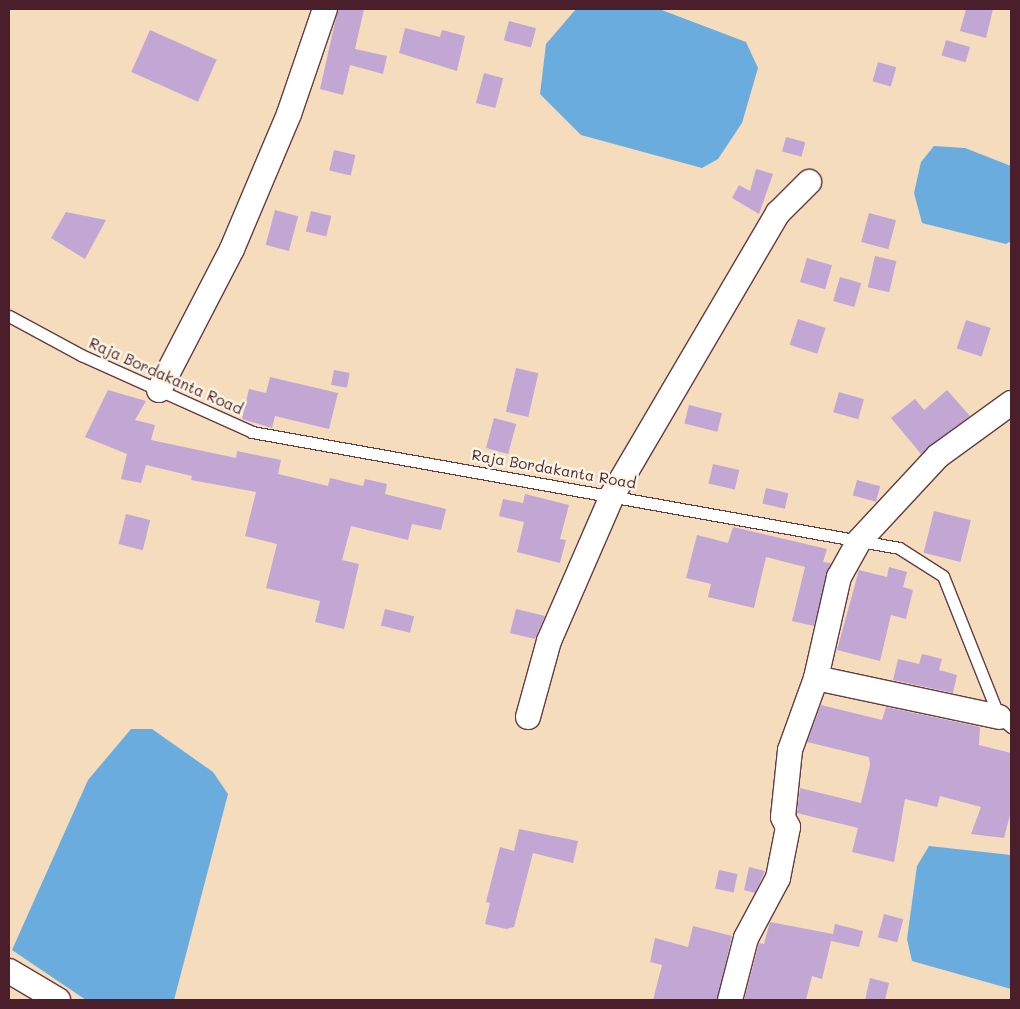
<!DOCTYPE html>
<html>
<head>
<meta charset="utf-8">
<style>
  body { margin:0 }
  #map { position:relative; width:1020px; height:1009px; overflow:hidden; background:#f4dcbd; font-family:Mali,sans-serif }
  div>[style] { position:absolute }
  [style*='--x'] { left:calc(var(--x)*1px); top:calc(var(--y)*1px); width:calc(var(--w)*1px); rotate:calc(var(--a)*1deg) }
  .water>* { inset:0; background:#6bacdf }
  .building>* { inset:0; background:#c2a7d4; transform-origin:0 0 }
  .roads { filter:drop-shadow(1px 0 #643b41) drop-shadow(-1px 0 #643b41) drop-shadow(0 1px #643b41) drop-shadow(0 -1px #643b41) }
  .service>* { height:11px; margin:-5.5px; padding:0 5.5px; transform-origin:5.5px; border-radius:5.5px; background:#fff }
  .minor>* { height:24px; margin:-12px; padding:0 12px; transform-origin:12px; border-radius:12px; background:#fff }
  span { translate:-50% -50%; white-space:nowrap; text-align:center; line-height:1.15; -webkit-text-stroke:5px #fcf5e5; paint-order:stroke }
  .street-label { font-size:15px; color:#4a1f2b }
  .frame { position:absolute; inset:0; border:10px solid #4a1f2b; pointer-events:none }
</style>
</head>
<body>
<div id="map">
  <div class="water">
    <i style="clip-path:polygon(576px 9px,659px 9px,746px 42px,758px 68px,742px 123px,718px 159px,702px 168px,581px 135px,540px 94px,546px 44px)"></i>
    <i style="clip-path:polygon(934px 146px,965px 148px,1011px 166px,1011px 241px,1006px 244px,922px 223px,914px 193px,921px 162px)"></i>
    <i style="clip-path:polygon(131px 729px,152px 729px,213px 772px,228px 794px,174px 1000px,86px 1000px,12px 950px,88px 780px)"></i>
    <i style="clip-path:polygon(929px 846px,1011px 855px,1011px 989px,912px 961px,907px 939px,917px 866px)"></i>
  </div>
  <div class="building">
    <i style="clip-path:polygon(338px 9px,364px 9px,355px 49px,387px 56px,383px 74px,350px 65px,343px 95px,320px 89px)"></i>
    <i style="clip-path:polygon(966px 9px,993px 9px,986px 38px,960px 31px)"></i>
    <i style="left:509px;top:21px;width:28px;height:20px;rotate:15deg"></i>
    <i style="clip-path:polygon(405px 28px,440px 37px,442px 30px,465px 36px,457px 71px,399px 53px)"></i>
    <i style="left:150px;top:30px;width:73px;height:46px;rotate:24deg"></i>
    <i style="left:946px;top:40px;width:25px;height:16px;rotate:16deg"></i>
    <i style="left:878px;top:62px;width:19px;height:20px;rotate:16deg"></i>
    <i style="left:484px;top:73px;width:20px;height:31px;rotate:15deg"></i>
    <i style="left:786px;top:137px;width:20px;height:15px;rotate:15deg"></i>
    <i style="left:334px;top:150px;width:22px;height:21px;rotate:13deg"></i>
    <i style="clip-path:polygon(756px 169px,773px 174px,759px 214px,732px 198px,739px 185px,750px 191px)"></i>
    <i style="left:275px;top:210px;width:24px;height:36px;rotate:15deg"></i>
    <i style="left:311px;top:211px;width:21px;height:21px;rotate:14deg"></i>
    <i style="clip-path:polygon(66px 212px,106px 220px,85px 259px,51px 238px)"></i>
    <i style="left:869px;top:213px;width:28px;height:30px;rotate:15deg"></i>
    <i style="left:875px;top:256px;width:22px;height:32px;rotate:13deg"></i>
    <i style="left:807px;top:258px;width:26px;height:25px;rotate:16deg"></i>
    <i style="left:840px;top:277px;width:22px;height:25px;rotate:16deg"></i>
    <i style="left:798px;top:319px;width:29px;height:27px;rotate:18deg"></i>
    <i style="left:966px;top:320px;width:26px;height:30px;rotate:18deg"></i>
    <i style="left:516px;top:368px;width:23px;height:45px;rotate:13deg"></i>
    <i style="left:334px;top:370px;width:16px;height:15px;rotate:11deg"></i>
    <i style="clip-path:polygon(270px 377px,338px 393px,329px 429px,275px 416px,272px 428px,242px 419px,249px 389px,266px 393px)"></i>
    <i style="clip-path:polygon(108px 390px,146px 401px,135px 420px,155px 425px,151px 440px,236px 458px,237px 451px,281px 460px,278px 474px,328px 486px,330px 478px,363px 486px,365px 479px,387px 484px,385px 494px,446px 509px,441px 530px,412px 524px,408px 540px,351px 526px,342px 560px,359px 564px,344px 629px,315px 622px,320px 601px,266px 588px,277px 544px,245px 536px,256px 492px,191px 480px,192px 476px,146px 465px,141px 483px,121px 479px,127px 454px,85px 437px)"></i>
    <i style="clip-path:polygon(947px 390px,970px 416px,921px 454px,891px 418px,915px 399px,924px 410px)"></i>
    <i style="left:839px;top:392px;width:26px;height:21px;rotate:16deg"></i>
    <i style="left:689px;top:405px;width:34px;height:19px;rotate:14deg"></i>
    <i style="left:494px;top:418px;width:23px;height:31px;rotate:15deg"></i>
    <i style="left:713px;top:464px;width:27px;height:20px;rotate:13deg"></i>
    <i style="left:857px;top:480px;width:24px;height:16px;rotate:15deg"></i>
    <i style="left:766px;top:488px;width:23px;height:16px;rotate:13deg"></i>
    <i style="clip-path:polygon(525px 494px,569px 505px,560px 539px,566px 540px,560px 563px,517px 552px,524px 522px,499px 516px,503px 499px,523px 503px)"></i>
    <i style="left:934px;top:511px;width:38px;height:43px;rotate:14deg"></i>
    <i style="left:126px;top:514px;width:25px;height:31px;rotate:14deg"></i>
    <i style="clip-path:polygon(733px 527px,827px 549px,823px 562px,831px 563px,814px 626px,792px 621px,805px 567px,766px 557px,754px 608px,708px 597px,711px 584px,686px 578px,697px 535px,728px 543px)"></i>
    <i style="clip-path:polygon(889px 567px,907px 572px,903px 587px,913px 590px,906px 619px,891px 615px,880px 661px,837px 650px,859px 570px,887px 577px)"></i>
    <i style="left:385px;top:609px;width:30px;height:17px;rotate:14deg"></i>
    <i style="clip-path:polygon(516px 609px,545px 616px,535px 639px,510px 633px)"></i>
    <i style="clip-path:polygon(922px 654px,942px 659px,939px 670px,957px 675px,953px 693px,893px 680px,898px 659px,919px 664px)"></i>
    <i style="clip-path:polygon(821px 705px,882px 720px,886px 707px,980px 727px,979px 745px,1011px 753px,1011px 811px,1004px 838px,971px 834px,981px 807px,940px 796px,937px 807px,905px 799px,894px 862px,852px 852px,858px 828px,797px 813px,800px 788px,861px 803px,870px 765px,869px 757px,807px 742px)"></i>
    <i style="clip-path:polygon(519px 829px,578px 841px,573px 863px,533px 853px,514px 927px,506px 929px,485px 924px,490px 903px,486px 902px,500px 847px,514px 851px)"></i>
    <i style="clip-path:polygon(749px 867px,765px 871px,755px 893px,744px 890px)"></i>
    <i style="left:719px;top:870px;width:19px;height:19px;rotate:12deg"></i>
    <i style="left:884px;top:914px;width:20px;height:24px;rotate:15deg"></i>
    <i style="clip-path:polygon(770px 922px,833px 934px,835px 924px,863px 931px,859px 947px,831px 941px,822px 979px,812px 976px,806px 1000px,744px 1000px,759px 943px,764px 944px)"></i>
    <i style="clip-path:polygon(693px 926px,732px 936px,717px 1000px,653px 1000px,662px 965px,650px 962px,655px 938px,688px 947px)"></i>
    <i style="clip-path:polygon(870px 978px,889px 983px,885px 1000px,865px 1000px)"></i>
  </div>
  <div class="roads">
    <div class="service">
      <i style="--x:9;--y:316;--w:82;--a:28.4"></i>
      <i style="--x:81;--y:355;--w:188;--a:24.2"></i>
      <i style="--x:252;--y:432;--w:657;--a:10.16"></i>
      <i style="--x:899;--y:548;--w:52;--a:32.5"></i>
      <i style="--x:943;--y:576;--w:152;--a:68.3"></i>
      <i style="--x:999;--y:717;--w:16;--a:40"></i>
    </div>
    <div class="minor">
      <i style="--x:159;--y:390;--w:159;--a:-62.6"></i>
      <i style="--x:232;--y:249;--w:147;--a:-67.1"></i>
      <i style="--x:289;--y:114;--w:111;--a:-71.1"></i>
      <i style="--x:816;--y:678;--w:187;--a:12"></i>
      <i style="--x:528;--y:717;--w:79;--a:-74.6"></i>
      <i style="--x:549;--y:641;--w:160;--a:-66.5"></i>
      <i style="--x:613;--y:494;--w:326;--a:-59.6"></i>
      <i style="--x:778;--y:213;--w:44;--a:-45"></i>
      <i style="--x:9;--y:971;--w:57;--a:30.6"></i>
      <i style="--x:730;--y:1000;--w:64;--a:-75.5"></i>
      <i style="--x:746;--y:938;--w:68;--a:-61.9"></i>
      <i style="--x:778;--y:878;--w:52;--a:-78.9"></i>
      <i style="--x:788;--y:827;--w:11;--a:-117"></i>
      <i style="--x:783;--y:817;--w:67;--a:-84"></i>
      <i style="--x:790;--y:750;--w:77;--a:-70.1"></i>
      <i style="--x:816;--y:678;--w:104;--a:-77.2"></i>
      <i style="--x:839;--y:577;--w:41;--a:-60.9"></i>
      <i style="--x:859;--y:541;--w:116;--a:-47.1"></i>
      <i style="--x:938;--y:456;--w:90;--a:-36"></i>
    </div>
  </div>
  <div class="street-label">
    <span style="left:166px;top:376px;rotate:24deg">Raja Bordakanta Road</span>
    <span style="left:554px;top:469px;rotate:10deg">Raja Bordakanta Road</span>
  </div>
  <div class="frame"></div>
</div>
</body>
</html>
